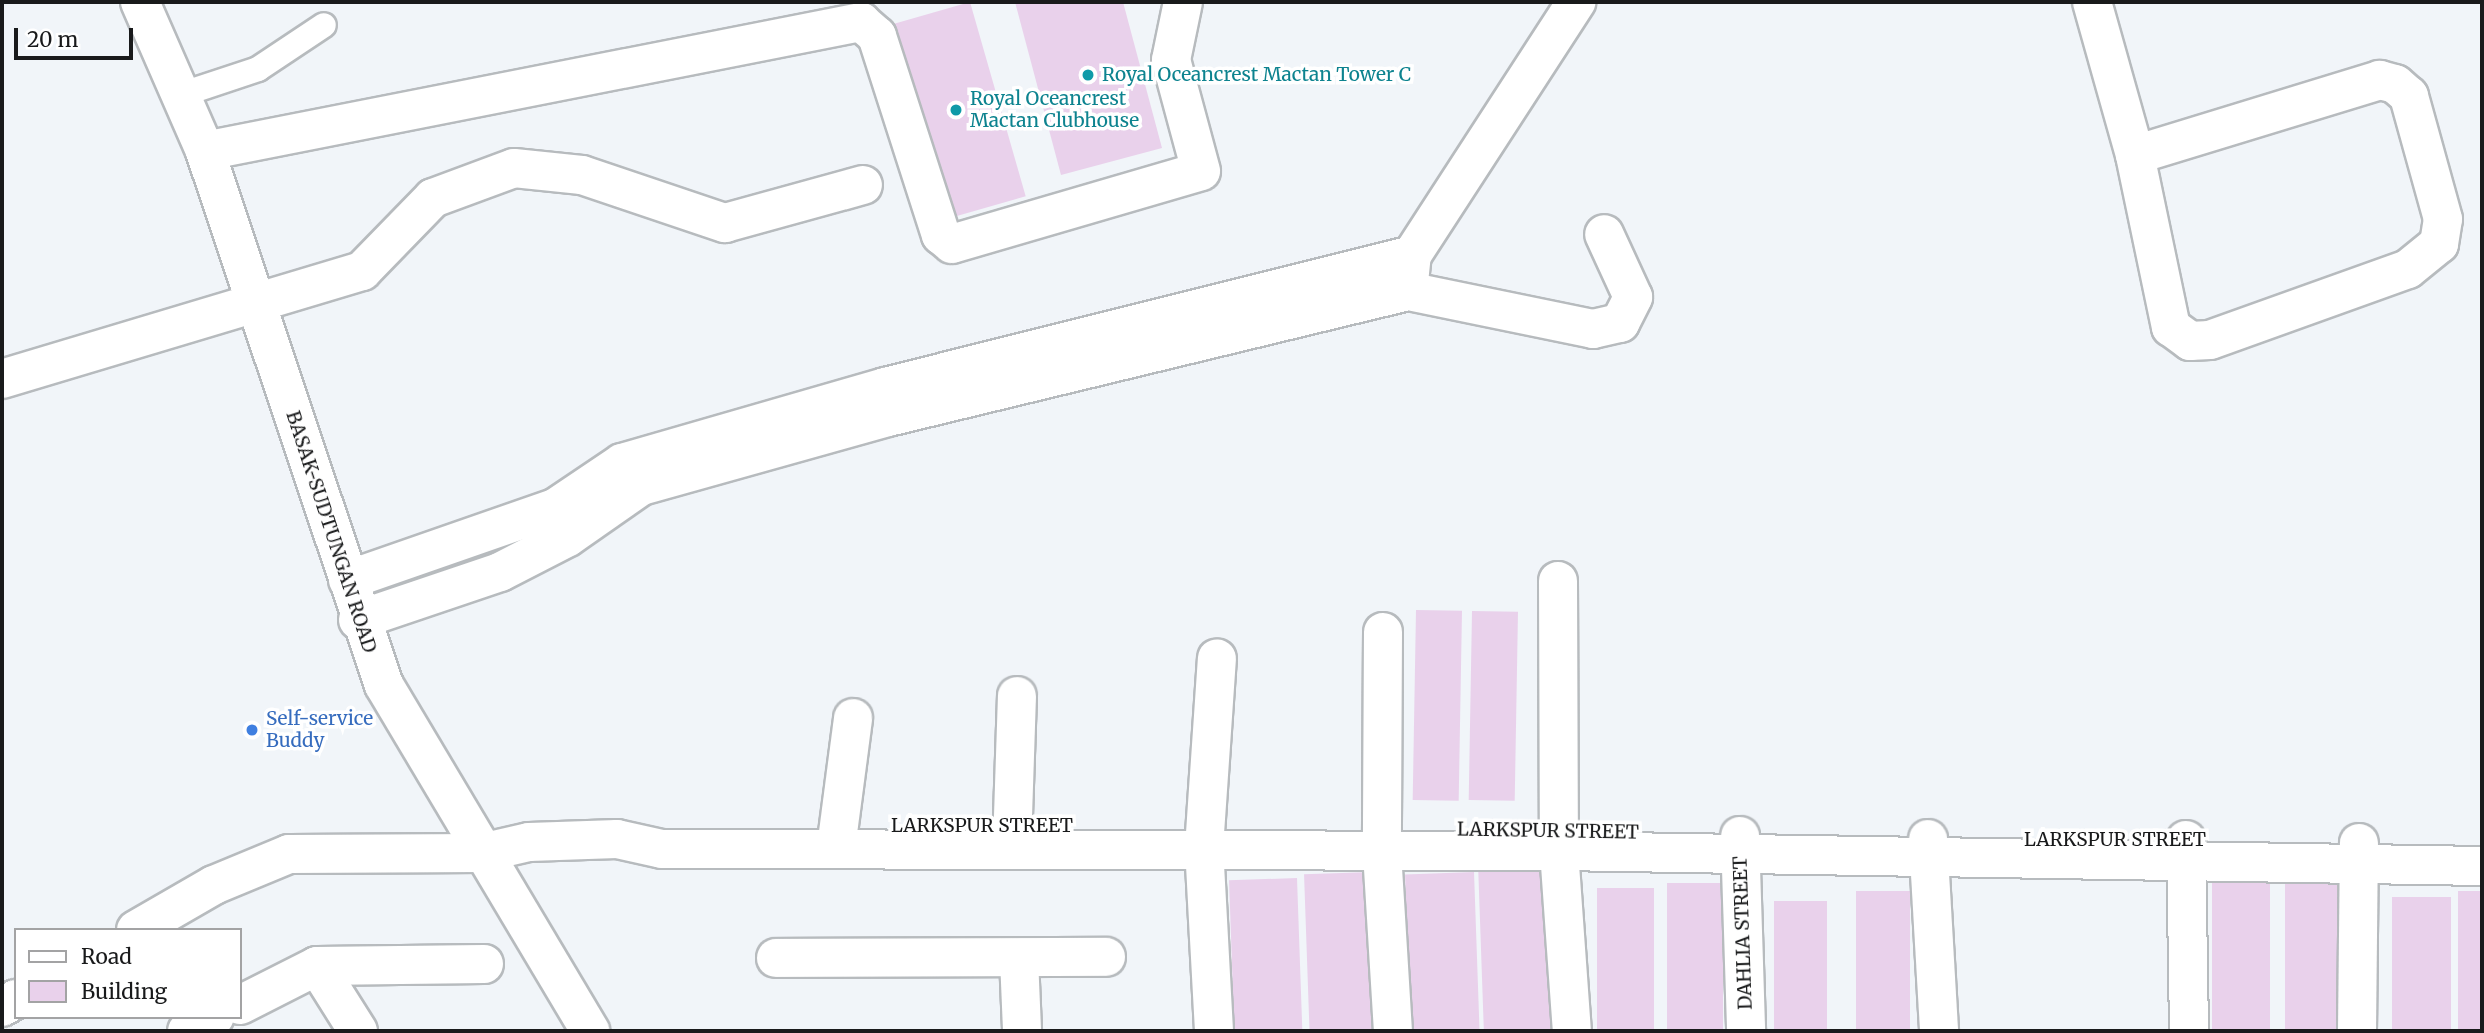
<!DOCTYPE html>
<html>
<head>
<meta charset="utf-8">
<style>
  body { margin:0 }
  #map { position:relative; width:2484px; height:1033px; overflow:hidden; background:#f1f5f9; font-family:Merriweather,serif }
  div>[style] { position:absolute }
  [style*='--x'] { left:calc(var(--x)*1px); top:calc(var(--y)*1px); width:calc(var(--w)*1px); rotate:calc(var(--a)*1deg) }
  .building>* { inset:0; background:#e9d1eb; transform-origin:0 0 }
  .roads { filter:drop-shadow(2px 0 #b7bbbe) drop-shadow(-2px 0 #b7bbbe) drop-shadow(0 2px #b7bbbe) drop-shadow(0 -2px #b7bbbe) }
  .service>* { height:24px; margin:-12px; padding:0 12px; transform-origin:12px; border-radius:12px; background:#fff }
  .minor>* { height:38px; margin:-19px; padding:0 19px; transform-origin:19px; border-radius:19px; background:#fff }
  .tertiary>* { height:38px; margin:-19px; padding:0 19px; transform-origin:19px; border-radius:19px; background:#fff }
  .dots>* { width:19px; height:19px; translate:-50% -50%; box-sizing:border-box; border:4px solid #fff; border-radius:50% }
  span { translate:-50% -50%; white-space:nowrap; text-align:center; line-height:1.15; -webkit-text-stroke:7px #fff; paint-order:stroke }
  .culture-label { font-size:19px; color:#0d838f }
  .left { translate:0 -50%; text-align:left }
  .street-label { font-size:19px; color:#191a1b }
  .shop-label { font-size:19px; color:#366cbe }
  .frame { position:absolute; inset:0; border:4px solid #191a1b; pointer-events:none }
  .legend { position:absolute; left:14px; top:928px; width:228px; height:91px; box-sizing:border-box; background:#fff; border:2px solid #a3a3a4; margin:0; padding:9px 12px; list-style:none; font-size:21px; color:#191a1b }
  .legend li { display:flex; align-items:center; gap:14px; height:35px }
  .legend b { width:35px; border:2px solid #a3a3a4 }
  .scale { position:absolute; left:14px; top:28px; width:119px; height:32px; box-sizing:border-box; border:4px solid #191a1b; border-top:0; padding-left:9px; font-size:21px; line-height:24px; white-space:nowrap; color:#191a1b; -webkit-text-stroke:5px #fff; paint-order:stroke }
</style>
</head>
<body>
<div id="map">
  <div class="building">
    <i style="left:970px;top:2px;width:202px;height:87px;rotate:74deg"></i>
    <i style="clip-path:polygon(1015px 2px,1123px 2px,1162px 148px,1061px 175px)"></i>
    <i style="left:1416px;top:610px;width:46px;height:190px;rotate:1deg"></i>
    <i style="left:1472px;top:611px;width:46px;height:189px;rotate:1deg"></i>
    <i style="left:1546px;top:862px;width:169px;height:68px;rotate:88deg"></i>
    <i style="left:1372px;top:872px;width:159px;height:68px;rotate:88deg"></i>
    <i style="left:1474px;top:872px;width:159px;height:69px;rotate:88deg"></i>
    <i style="left:2212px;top:876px;width:58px;height:155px"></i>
    <i style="left:2285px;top:876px;width:58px;height:155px"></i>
    <i style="left:1297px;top:878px;width:153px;height:68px;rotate:88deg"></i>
    <i style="left:1723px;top:883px;width:148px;height:56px;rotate:90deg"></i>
    <i style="left:1654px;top:888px;width:143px;height:57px;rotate:90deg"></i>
    <i style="left:1856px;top:891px;width:54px;height:140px"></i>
    <i style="left:2458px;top:891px;width:24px;height:140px"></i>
    <i style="left:2392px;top:897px;width:59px;height:134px"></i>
    <i style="left:1774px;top:901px;width:53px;height:130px"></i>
  </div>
  <div class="roads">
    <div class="service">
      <i style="--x:183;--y:94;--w:79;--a:-18.4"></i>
      <i style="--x:258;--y:69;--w:79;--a:-33.7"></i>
    </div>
    <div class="minor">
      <i style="--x:2092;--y:2;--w:159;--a:74.3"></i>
      <i style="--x:2135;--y:155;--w:176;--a:78.2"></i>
      <i style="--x:2171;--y:327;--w:24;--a:36"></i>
      <i style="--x:2190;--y:341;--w:20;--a:-3"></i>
      <i style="--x:2210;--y:340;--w:210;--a:-19.7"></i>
      <i style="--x:2408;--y:269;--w:40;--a:-39"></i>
      <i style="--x:2439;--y:244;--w:25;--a:-81"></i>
      <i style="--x:2443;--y:219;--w:128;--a:-105.5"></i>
      <i style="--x:2409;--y:96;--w:18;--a:-139"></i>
      <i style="--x:2395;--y:84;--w:16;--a:-165"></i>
      <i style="--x:2380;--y:80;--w:256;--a:163"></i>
      <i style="--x:205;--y:151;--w:669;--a:-11.13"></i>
      <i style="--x:861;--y:22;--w:21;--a:41"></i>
      <i style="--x:877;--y:36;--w:209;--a:72.2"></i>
      <i style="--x:941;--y:235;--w:14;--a:39"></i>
      <i style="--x:952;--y:244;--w:259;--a:-16.3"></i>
      <i style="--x:1201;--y:171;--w:115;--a:-105.1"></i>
      <i style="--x:1171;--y:60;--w:59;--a:-78.3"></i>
      <i style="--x:1409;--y:282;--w:27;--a:-84"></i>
      <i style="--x:1412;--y:255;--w:302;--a:-57"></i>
      <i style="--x:2;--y:379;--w:376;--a:-16.7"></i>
      <i style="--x:362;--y:271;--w:102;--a:-45.8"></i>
      <i style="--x:433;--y:198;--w:86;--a:-20.3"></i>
      <i style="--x:514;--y:168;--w:68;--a:5.9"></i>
      <i style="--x:582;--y:175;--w:151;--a:18.6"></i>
      <i style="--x:725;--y:223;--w:143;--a:-15.4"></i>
      <i style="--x:348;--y:580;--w:219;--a:-19.2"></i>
      <i style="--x:555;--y:508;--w:81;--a:-33.9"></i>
      <i style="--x:622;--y:463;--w:274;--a:-16.1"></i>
      <i style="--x:885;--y:387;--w:543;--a:-14.06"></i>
      <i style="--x:1558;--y:581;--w:270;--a:89.8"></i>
      <i style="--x:1559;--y:851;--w:180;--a:85.9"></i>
      <i style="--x:358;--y:620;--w:150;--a:-18.7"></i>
      <i style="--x:500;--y:572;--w:76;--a:-27.2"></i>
      <i style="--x:568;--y:537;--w:89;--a:-34.9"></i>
      <i style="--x:641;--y:486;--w:256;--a:-15.6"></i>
      <i style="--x:888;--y:417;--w:535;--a:-13.62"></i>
      <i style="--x:1408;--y:291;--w:189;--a:11.6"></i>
      <i style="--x:1593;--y:329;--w:28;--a:-13"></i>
      <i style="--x:1620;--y:323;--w:29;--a:-63"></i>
      <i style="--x:1633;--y:297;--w:69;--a:-114.7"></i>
      <i style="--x:1383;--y:632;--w:220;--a:90.3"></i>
      <i style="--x:1382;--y:852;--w:179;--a:86.5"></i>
      <i style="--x:1740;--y:836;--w:195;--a:88.2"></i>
      <i style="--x:1928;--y:839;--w:192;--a:86.7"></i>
      <i style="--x:2186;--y:840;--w:191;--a:89.1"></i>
      <i style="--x:1012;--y:846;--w:150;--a:-88.1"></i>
      <i style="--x:836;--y:848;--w:131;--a:-82.5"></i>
      <i style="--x:136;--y:930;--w:90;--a:-30"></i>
      <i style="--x:214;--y:885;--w:81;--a:-22.5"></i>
      <i style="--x:289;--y:854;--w:192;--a:-0.3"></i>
      <i style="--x:481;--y:853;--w:49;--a:-12.9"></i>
      <i style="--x:529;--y:842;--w:88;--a:-2"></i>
      <i style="--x:617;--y:839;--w:46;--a:12.5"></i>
      <i style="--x:662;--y:849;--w:897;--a:0.13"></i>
      <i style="--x:1559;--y:851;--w:923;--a:0.93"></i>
      <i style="--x:776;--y:958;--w:330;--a:-0.2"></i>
      <i style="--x:1019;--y:958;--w:73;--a:87.6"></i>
      <i style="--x:317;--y:966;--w:77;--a:57.8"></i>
      <i style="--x:240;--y:1005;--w:86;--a:-26.9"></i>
      <i style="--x:317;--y:966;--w:167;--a:-0.7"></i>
      <i style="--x:2;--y:1007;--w:16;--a:-30"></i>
      <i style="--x:187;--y:1031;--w:31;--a:-27"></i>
      <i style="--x:1214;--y:1031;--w:183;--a:-93.1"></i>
      <i style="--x:1204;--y:848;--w:190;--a:-86.1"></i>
      <i style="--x:2357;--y:1031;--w:188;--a:-89.4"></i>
    </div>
    <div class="tertiary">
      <i style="--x:140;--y:2;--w:163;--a:66.4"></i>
      <i style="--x:205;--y:151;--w:563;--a:71.47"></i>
      <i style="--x:384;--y:685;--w:403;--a:59.2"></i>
    </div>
  </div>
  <div class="dots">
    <i style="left:1088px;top:75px;background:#0f9aa8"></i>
    <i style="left:956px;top:110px;background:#0f9aa8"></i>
    <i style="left:252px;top:730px;background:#3f7fe0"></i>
  </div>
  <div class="culture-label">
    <span class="left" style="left:1102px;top:75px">Royal Oceancrest Mactan Tower C</span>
    <span class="left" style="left:970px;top:110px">Royal Oceancrest<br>Mactan Clubhouse</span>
  </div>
  <div class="street-label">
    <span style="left:331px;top:532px;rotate:72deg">BASAK-SUDTUNGAN ROAD</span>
    <span style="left:982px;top:826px">LARKSPUR STREET</span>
    <span style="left:1548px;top:831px;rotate:1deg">LARKSPUR STREET</span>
    <span style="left:2115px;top:840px">LARKSPUR STREET</span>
    <span style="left:1743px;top:933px;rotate:-92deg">DAHLIA STREET</span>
  </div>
  <div class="shop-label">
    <span class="left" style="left:266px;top:730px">Self-service<br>Buddy</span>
  </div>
  <div class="frame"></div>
  <ul class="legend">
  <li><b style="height:9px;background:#fff"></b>Road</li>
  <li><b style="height:19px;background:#e9d1eb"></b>Building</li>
  </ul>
  <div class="scale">20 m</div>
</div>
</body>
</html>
